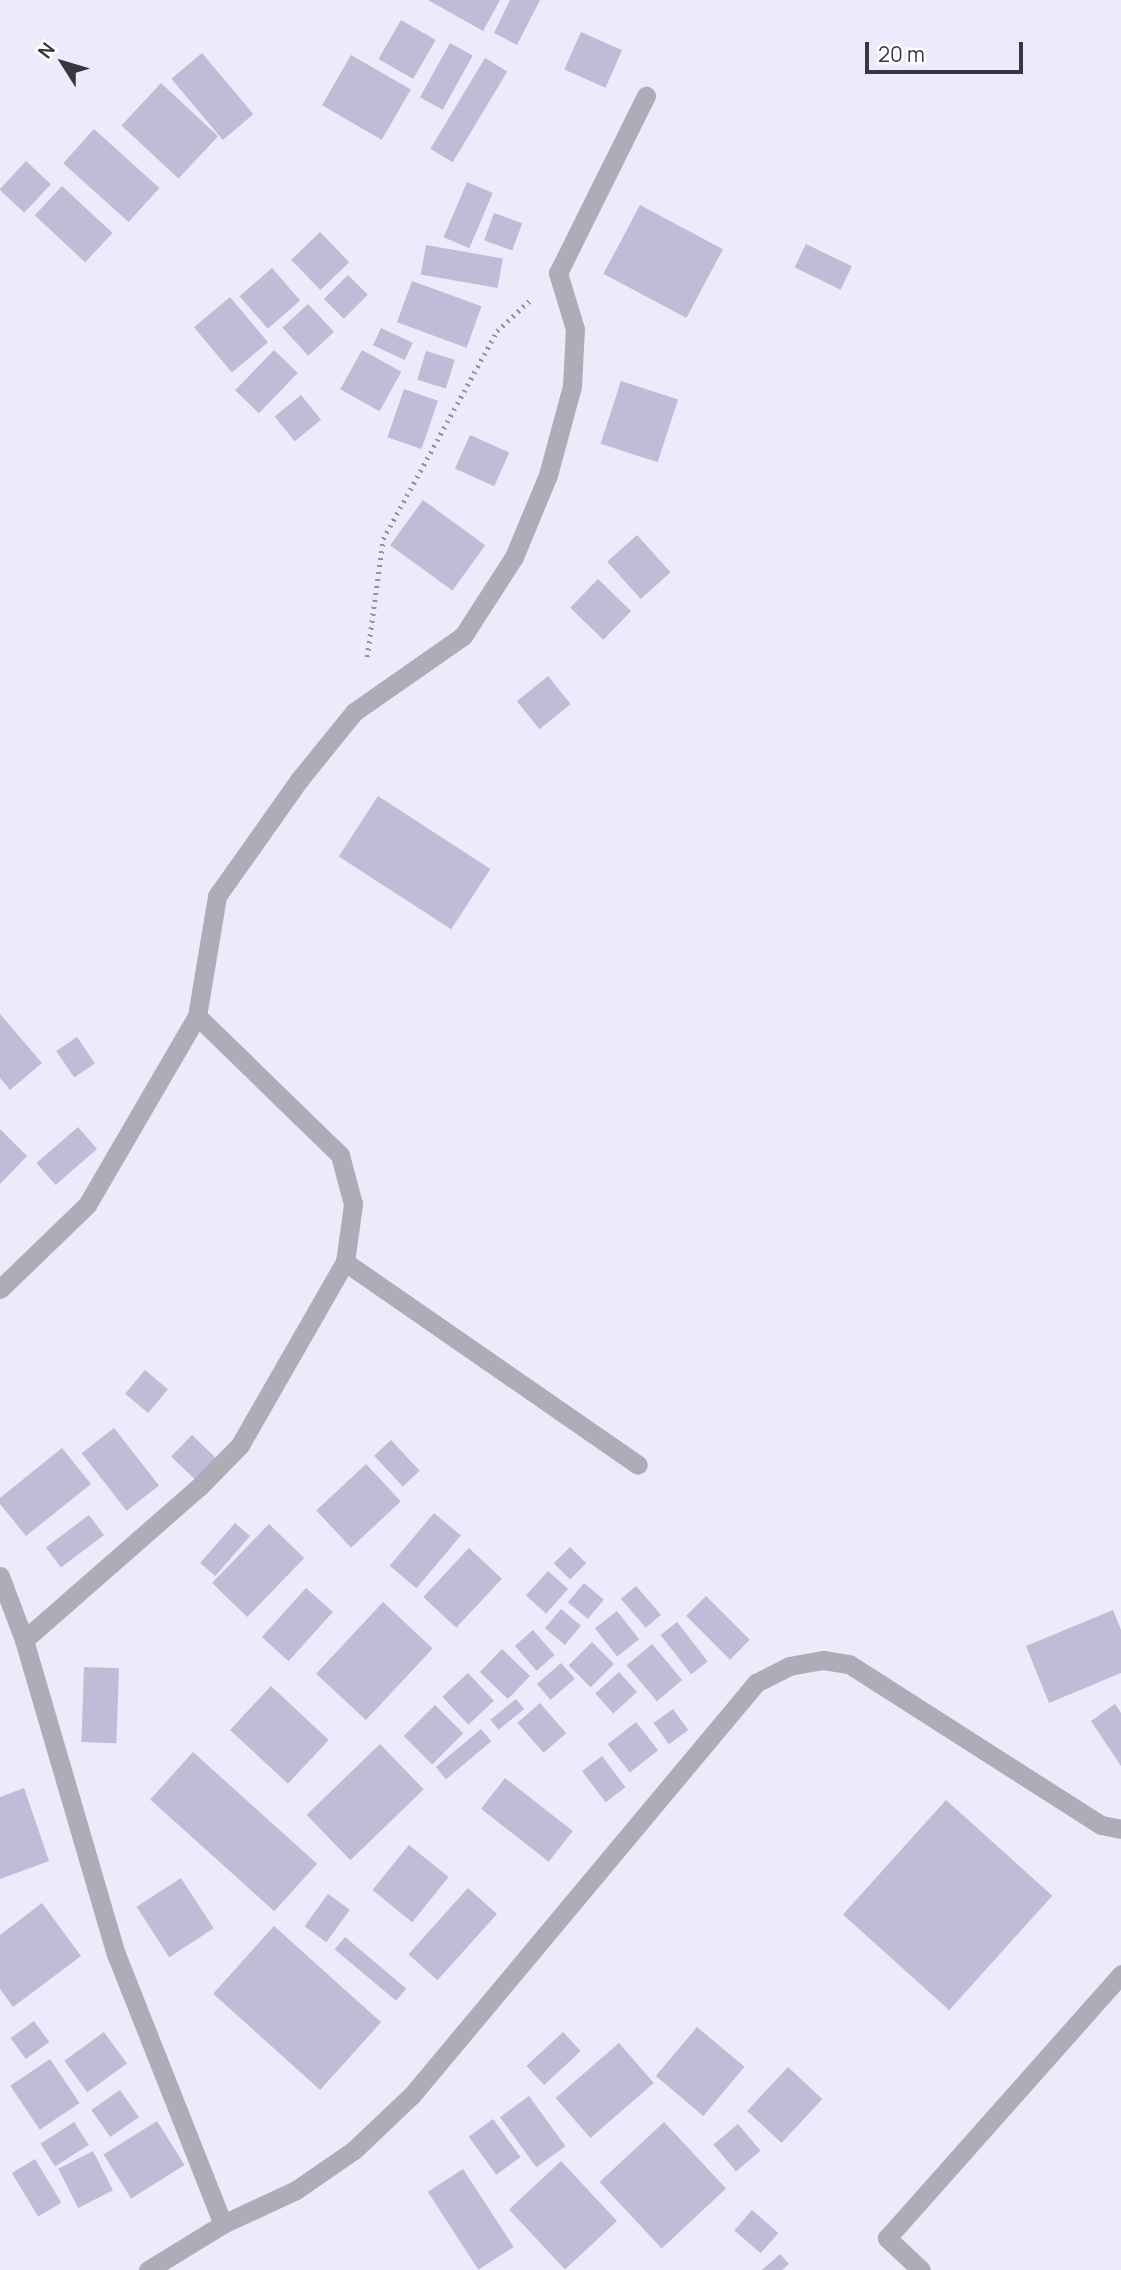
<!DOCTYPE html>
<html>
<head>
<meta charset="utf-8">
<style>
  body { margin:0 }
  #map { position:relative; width:1121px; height:2270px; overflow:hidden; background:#eee9fb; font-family:Manrope,sans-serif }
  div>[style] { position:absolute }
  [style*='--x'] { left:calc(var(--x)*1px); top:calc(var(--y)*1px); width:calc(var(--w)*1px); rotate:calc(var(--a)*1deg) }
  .building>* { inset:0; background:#c2bbd7; transform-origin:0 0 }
  .path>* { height:4.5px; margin-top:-2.25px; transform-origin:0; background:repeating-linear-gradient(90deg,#9591a0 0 2px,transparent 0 7px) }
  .service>* { height:19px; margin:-9.5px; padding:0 9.5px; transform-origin:9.5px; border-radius:9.5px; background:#afacb8 }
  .minor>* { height:19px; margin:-9.5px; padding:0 9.5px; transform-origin:9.5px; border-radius:9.5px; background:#afacb8 }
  span { translate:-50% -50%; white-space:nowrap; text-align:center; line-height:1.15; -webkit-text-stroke:6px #fff; paint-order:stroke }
  .north { position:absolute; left:28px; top:28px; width:70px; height:70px; -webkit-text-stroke:5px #fff; paint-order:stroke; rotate:307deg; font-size:19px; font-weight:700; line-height:28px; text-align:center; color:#393641 }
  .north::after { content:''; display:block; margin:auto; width:24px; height:32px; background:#393641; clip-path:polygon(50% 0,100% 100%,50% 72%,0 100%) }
  .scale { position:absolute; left:865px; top:42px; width:158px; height:32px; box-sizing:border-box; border:4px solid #393641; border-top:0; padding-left:9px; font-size:21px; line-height:24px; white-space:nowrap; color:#393641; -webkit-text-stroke:5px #fff; paint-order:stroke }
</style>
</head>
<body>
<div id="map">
  <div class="building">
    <i style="clip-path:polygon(428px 0,500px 0,483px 31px)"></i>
    <i style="clip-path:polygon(510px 0,540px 0,517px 45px,494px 33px)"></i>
    <i style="left:401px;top:20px;width:40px;height:45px;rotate:30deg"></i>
    <i style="left:581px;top:32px;width:45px;height:41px;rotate:24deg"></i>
    <i style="left:450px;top:43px;width:26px;height:62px;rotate:29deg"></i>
    <i style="left:202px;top:53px;width:80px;height:40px;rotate:50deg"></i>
    <i style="left:351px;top:55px;width:69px;height:58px;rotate:30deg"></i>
    <i style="left:485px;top:58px;width:26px;height:106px;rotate:31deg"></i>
    <i style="left:161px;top:83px;width:78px;height:58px;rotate:43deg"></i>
    <i style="left:94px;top:129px;width:88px;height:46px;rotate:42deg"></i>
    <i style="left:26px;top:161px;width:34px;height:39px;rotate:43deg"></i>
    <i style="left:467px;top:182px;width:28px;height:60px;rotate:23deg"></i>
    <i style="left:62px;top:186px;width:69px;height:40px;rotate:43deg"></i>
    <i style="left:640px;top:205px;width:94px;height:78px;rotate:28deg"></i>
    <i style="left:494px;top:213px;width:30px;height:29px;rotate:20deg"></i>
    <i style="left:320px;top:232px;width:42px;height:40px;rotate:46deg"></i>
    <i style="left:806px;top:244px;width:51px;height:26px;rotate:26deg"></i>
    <i style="left:426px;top:245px;width:78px;height:30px;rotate:10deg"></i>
    <i style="left:272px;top:268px;width:43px;height:43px;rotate:49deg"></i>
    <i style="left:348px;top:275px;width:28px;height:34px;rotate:45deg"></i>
    <i style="left:412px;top:281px;width:74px;height:44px;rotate:20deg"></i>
    <i style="left:230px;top:297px;width:59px;height:47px;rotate:50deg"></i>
    <i style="left:308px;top:304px;width:38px;height:35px;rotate:47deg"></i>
    <i style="left:381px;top:328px;width:35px;height:19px;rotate:25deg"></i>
    <i style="left:274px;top:350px;width:33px;height:56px;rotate:44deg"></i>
    <i style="left:362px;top:350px;width:45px;height:45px;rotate:29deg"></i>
    <i style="left:426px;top:351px;width:30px;height:30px;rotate:17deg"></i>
    <i style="left:621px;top:381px;width:60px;height:66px;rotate:18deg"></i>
    <i style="left:404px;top:389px;width:36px;height:51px;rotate:19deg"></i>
    <i style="left:301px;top:395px;width:32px;height:34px;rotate:51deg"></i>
    <i style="left:470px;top:435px;width:43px;height:37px;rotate:24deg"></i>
    <i style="left:423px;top:500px;width:77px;height:56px;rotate:36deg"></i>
    <i style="left:637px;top:535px;width:50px;height:40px;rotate:48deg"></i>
    <i style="left:598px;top:579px;width:46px;height:40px;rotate:44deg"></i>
    <i style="left:548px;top:676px;width:36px;height:40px;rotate:51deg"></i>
    <i style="left:378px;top:796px;width:134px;height:72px;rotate:33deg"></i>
    <i style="clip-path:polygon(0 1014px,42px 1063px,10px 1090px,0 1078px)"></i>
    <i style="left:77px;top:1037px;width:32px;height:25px;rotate:56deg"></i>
    <i style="left:78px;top:1127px;width:29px;height:55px;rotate:49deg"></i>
    <i style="clip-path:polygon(0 1129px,27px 1156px,0 1184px)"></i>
    <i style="left:145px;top:1370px;width:30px;height:31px;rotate:40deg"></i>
    <i style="left:114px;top:1428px;width:73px;height:41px;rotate:52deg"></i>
    <i style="left:192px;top:1435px;width:36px;height:30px;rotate:44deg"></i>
    <i style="left:391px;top:1440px;width:42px;height:23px;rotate:47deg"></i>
    <i style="clip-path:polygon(62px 1448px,91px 1484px,26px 1536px,0 1504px,0 1498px)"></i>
    <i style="left:366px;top:1464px;width:51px;height:68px;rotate:47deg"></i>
    <i style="left:434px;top:1513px;width:35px;height:69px;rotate:40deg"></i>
    <i style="left:89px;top:1515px;width:25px;height:54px;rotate:53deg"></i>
    <i style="left:235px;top:1523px;width:20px;height:53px;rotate:41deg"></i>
    <i style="left:269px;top:1524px;width:49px;height:82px;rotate:44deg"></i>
    <i style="left:570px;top:1547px;width:23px;height:23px;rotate:45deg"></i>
    <i style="left:469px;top:1548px;width:45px;height:67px;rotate:43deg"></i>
    <i style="left:548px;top:1571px;width:27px;height:33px;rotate:42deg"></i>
    <i style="left:584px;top:1583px;width:26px;height:25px;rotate:40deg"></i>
    <i style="left:636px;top:1586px;width:38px;height:20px;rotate:49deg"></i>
    <i style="left:306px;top:1588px;width:36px;height:66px;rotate:42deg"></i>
    <i style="left:706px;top:1596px;width:62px;height:28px;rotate:45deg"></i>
    <i style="left:383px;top:1602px;width:68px;height:98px;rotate:43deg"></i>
    <i style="left:561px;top:1609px;width:26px;height:25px;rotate:40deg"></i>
    <i style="clip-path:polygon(1113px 1610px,1121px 1630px,1121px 1673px,1049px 1703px,1026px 1646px)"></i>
    <i style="left:617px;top:1611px;width:36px;height:28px;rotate:52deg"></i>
    <i style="left:677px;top:1622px;width:50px;height:21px;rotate:52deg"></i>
    <i style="left:533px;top:1630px;width:33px;height:24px;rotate:49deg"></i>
    <i style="left:592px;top:1642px;width:31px;height:33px;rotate:45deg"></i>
    <i style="left:652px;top:1644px;width:47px;height:33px;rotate:50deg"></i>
    <i style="left:502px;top:1649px;width:39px;height:32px;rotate:44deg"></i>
    <i style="left:561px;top:1663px;width:21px;height:32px;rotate:49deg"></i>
    <i style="left:84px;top:1667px;width:35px;height:75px;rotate:2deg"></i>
    <i style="left:619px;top:1672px;width:27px;height:32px;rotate:48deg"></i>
    <i style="left:468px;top:1673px;width:38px;height:35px;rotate:47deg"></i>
    <i style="left:271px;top:1686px;width:79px;height:60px;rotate:43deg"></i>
    <i style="left:516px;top:1699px;width:13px;height:33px;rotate:51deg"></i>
    <i style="left:540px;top:1703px;width:40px;height:30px;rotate:49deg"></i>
    <i style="clip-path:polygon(1115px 1704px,1121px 1713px,1121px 1766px,1091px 1721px)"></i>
    <i style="left:435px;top:1705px;width:40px;height:44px;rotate:45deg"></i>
    <i style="left:673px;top:1709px;width:26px;height:24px;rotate:54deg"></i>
    <i style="left:636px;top:1722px;width:36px;height:36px;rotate:52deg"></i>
    <i style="left:481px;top:1729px;width:16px;height:59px;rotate:50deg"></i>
    <i style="left:380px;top:1744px;width:63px;height:102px;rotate:46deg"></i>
    <i style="left:193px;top:1752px;width:167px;height:64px;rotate:42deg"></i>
    <i style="left:602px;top:1756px;width:39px;height:25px;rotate:53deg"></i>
    <i style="left:505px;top:1778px;width:86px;height:39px;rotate:38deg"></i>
    <i style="clip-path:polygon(24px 1788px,49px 1861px,0 1879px,0 1797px)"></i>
    <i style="left:946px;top:1800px;width:143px;height:154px;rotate:42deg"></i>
    <i style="left:409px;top:1845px;width:51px;height:58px;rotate:39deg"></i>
    <i style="left:181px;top:1878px;width:60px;height:53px;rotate:57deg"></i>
    <i style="left:468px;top:1888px;width:39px;height:89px;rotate:42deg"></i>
    <i style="left:328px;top:1894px;width:27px;height:40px;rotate:36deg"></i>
    <i style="clip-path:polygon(42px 1903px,81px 1956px,13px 2007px,0 1989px,0 1935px)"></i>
    <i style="left:274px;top:1926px;width:144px;height:91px;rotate:42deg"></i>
    <i style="left:345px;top:1937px;width:80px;height:16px;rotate:40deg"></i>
    <i style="left:34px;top:2021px;width:26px;height:29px;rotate:54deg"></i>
    <i style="left:697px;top:2027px;width:62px;height:64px;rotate:40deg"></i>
    <i style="left:104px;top:2032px;width:39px;height:49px;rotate:54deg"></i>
    <i style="left:563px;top:2032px;width:26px;height:50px;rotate:47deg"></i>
    <i style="left:619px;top:2043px;width:53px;height:84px;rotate:49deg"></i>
    <i style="left:50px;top:2059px;width:53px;height:48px;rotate:56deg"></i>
    <i style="left:788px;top:2067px;width:47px;height:60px;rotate:43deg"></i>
    <i style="left:120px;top:2090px;width:33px;height:35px;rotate:55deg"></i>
    <i style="left:529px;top:2096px;width:62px;height:36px;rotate:54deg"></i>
    <i style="left:493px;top:2119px;width:47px;height:30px;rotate:54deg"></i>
    <i style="left:157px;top:2121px;width:52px;height:63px;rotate:58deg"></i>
    <i style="left:74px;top:2122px;width:27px;height:40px;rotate:57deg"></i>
    <i style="left:664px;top:2122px;width:91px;height:88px;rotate:47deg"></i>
    <i style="left:738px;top:2124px;width:35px;height:32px;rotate:50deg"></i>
    <i style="left:93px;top:2151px;width:44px;height:39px;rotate:63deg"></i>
    <i style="left:35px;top:2159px;width:51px;height:27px;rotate:59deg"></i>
    <i style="left:561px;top:2161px;width:82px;height:71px;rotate:47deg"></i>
    <i style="left:463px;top:2169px;width:93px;height:42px;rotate:57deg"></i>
    <i style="left:752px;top:2210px;width:35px;height:27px;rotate:41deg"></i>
    <i style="clip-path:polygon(780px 2254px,789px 2264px,782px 2270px,762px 2270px)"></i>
  </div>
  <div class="path">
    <i style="--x:367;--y:657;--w:119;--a:-82.3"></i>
    <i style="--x:383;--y:539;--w:237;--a:-61.3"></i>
    <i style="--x:497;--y:331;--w:44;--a:-43.2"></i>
  </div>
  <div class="service">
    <i style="--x:345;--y:1262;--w:356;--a:34.7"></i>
  </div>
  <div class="minor">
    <i style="--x:0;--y:1289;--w:121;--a:-44"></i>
    <i style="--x:87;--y:1205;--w:219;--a:-59.8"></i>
    <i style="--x:197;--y:1016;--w:122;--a:-80.5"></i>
    <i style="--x:217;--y:896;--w:142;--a:-54.7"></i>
    <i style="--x:299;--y:780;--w:87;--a:-51"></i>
    <i style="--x:354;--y:712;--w:133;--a:-34.9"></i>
    <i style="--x:463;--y:636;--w:94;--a:-57.2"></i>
    <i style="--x:514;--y:557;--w:89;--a:-67.5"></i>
    <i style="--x:548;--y:475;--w:92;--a:-74.9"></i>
    <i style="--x:572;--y:386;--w:57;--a:-87"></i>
    <i style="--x:575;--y:329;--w:59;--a:-106.9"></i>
    <i style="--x:558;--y:273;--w:198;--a:-63.6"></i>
    <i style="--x:0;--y:1576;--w:68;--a:69.4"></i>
    <i style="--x:24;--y:1640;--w:327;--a:73.7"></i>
    <i style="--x:116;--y:1954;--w:290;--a:68.4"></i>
    <i style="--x:24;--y:1640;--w:232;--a:-41.2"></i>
    <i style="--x:199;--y:1487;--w:59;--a:-45.7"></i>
    <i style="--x:240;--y:1445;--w:211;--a:-60.2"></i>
    <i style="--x:345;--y:1262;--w:59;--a:-82.1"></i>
    <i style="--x:353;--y:1204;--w:51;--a:-104.9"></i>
    <i style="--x:340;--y:1155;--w:199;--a:-135.8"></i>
    <i style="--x:148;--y:2270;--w:88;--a:-31.5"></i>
    <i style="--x:223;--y:2224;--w:81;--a:-25"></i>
    <i style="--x:296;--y:2190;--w:70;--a:-34.6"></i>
    <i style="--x:354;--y:2150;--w:80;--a:-43.5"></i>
    <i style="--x:412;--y:2095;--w:537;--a:-50.14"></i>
    <i style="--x:756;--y:1683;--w:37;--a:-27"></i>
    <i style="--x:789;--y:1666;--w:35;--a:-10"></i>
    <i style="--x:823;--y:1660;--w:26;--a:9"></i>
    <i style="--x:849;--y:1664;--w:299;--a:32.6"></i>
    <i style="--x:1101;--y:1825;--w:20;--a:11"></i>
    <i style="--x:921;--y:2270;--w:47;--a:-136.7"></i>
    <i style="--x:887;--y:2238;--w:353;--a:-48.4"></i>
  </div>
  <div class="north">N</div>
  <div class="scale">20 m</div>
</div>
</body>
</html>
